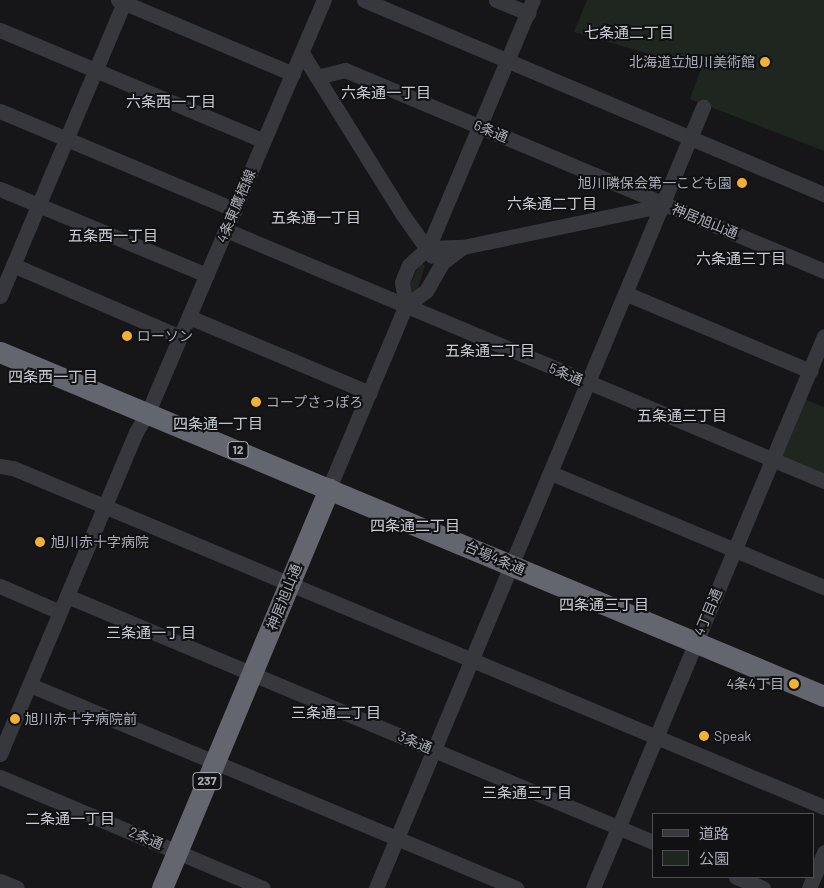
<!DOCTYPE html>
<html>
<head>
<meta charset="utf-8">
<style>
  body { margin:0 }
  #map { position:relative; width:824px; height:888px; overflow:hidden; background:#161618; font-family:Barlow,"Noto Sans JP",sans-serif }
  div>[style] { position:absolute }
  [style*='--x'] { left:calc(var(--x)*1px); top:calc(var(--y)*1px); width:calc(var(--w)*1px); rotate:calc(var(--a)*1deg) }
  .green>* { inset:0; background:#1e261f }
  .minor>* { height:15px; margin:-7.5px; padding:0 7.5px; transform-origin:7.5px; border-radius:7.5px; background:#37383d }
  .highway>* { height:21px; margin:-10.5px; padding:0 10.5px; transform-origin:10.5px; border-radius:10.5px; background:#63666e }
  .dots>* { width:14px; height:14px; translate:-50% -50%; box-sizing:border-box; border:2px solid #111113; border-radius:50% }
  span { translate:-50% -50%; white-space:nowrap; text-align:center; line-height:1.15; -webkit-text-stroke:4px #111113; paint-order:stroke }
  .shield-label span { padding:1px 4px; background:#111113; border:1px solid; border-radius:4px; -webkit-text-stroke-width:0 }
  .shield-label { font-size:12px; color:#a8adb8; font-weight:700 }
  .poi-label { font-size:14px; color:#a8adb8 }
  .right { translate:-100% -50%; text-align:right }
  .left { translate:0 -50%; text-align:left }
  .street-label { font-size:14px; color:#a8adb8 }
  .neighbourhood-label { font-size:15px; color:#c9ccd4 }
  .legend { position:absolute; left:652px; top:813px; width:162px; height:65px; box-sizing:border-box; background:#111113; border:1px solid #4d4f55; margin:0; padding:6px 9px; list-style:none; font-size:15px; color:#a8adb8 }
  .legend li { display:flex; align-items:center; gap:10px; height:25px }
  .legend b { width:25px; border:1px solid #4d4f55 }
</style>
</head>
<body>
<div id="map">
  <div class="green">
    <i style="clip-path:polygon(587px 0,824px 0,824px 151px,690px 99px,701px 69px,574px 32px)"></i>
    <i style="clip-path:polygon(421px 262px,425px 266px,417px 290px,412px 291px,409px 287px)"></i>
    <i style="clip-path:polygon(804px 399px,824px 407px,824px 481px,779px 462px)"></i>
  </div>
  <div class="minor">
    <i style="--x:118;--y:0;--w:190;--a:22.9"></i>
    <i style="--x:364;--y:0;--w:499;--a:22.9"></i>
    <i style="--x:496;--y:0;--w:35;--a:22"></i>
    <i style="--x:0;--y:30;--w:286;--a:22.8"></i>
    <i style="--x:302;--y:53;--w:191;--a:58.1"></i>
    <i style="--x:403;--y:215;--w:50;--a:54.7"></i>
    <i style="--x:317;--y:77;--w:29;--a:-14"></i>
    <i style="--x:345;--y:70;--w:519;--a:22.76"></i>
    <i style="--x:0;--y:111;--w:255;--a:22.8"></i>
    <i style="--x:0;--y:189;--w:224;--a:22.6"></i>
    <i style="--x:226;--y:230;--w:649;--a:22.77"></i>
    <i style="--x:428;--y:248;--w:269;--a:-67.1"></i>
    <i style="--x:13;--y:265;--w:182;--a:23.3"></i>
    <i style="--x:627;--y:294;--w:199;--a:22.8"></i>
    <i style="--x:0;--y:296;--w:321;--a:-67.1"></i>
    <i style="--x:406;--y:305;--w:23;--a:-100"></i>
    <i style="--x:402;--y:282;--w:18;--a:-68"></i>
    <i style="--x:409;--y:265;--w:25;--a:-42"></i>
    <i style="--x:428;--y:248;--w:35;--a:-2"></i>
    <i style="--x:463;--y:247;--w:205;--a:-11.8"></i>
    <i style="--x:189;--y:317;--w:196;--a:22.8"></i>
    <i style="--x:0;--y:466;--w:13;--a:9"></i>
    <i style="--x:13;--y:468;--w:879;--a:22.69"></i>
    <i style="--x:551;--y:473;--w:296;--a:22.7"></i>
    <i style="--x:329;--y:488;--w:199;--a:-67.2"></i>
    <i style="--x:406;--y:305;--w:24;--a:-35"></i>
    <i style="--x:426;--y:291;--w:34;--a:-60"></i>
    <i style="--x:443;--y:262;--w:25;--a:-37"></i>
    <i style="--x:0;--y:586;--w:65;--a:23.4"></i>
    <i style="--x:67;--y:596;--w:636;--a:22.77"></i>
    <i style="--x:30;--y:685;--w:527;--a:22.67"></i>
    <i style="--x:0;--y:754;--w:350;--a:-67.1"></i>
    <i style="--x:136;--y:432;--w:23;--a:-59"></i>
    <i style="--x:148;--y:412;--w:448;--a:-66.9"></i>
    <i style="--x:0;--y:777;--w:285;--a:22.9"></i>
    <i style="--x:736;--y:877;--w:29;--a:22"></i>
    <i style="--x:0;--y:881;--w:18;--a:22"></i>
    <i style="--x:376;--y:888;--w:847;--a:-67.28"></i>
    <i style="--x:593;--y:888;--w:598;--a:-67.29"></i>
    <i style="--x:809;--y:888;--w:39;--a:-67"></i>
  </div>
  <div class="highway">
    <i style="--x:0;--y:352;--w:893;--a:22.66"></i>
    <i style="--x:162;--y:888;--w:433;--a:-67.3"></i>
  </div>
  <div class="dots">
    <i style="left:765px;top:62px;background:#f2b134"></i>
    <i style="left:742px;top:183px;background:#f2b134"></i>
    <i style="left:127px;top:336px;background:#f2b134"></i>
    <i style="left:256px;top:402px;background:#f2b134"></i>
    <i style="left:40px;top:542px;background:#f2b134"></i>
    <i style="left:794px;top:684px;background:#f2b134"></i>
    <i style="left:15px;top:719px;background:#f2b134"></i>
    <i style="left:704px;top:736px;background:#f2b134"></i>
  </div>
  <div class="shield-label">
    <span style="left:238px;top:450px">12</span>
    <span style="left:207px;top:781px">237</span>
  </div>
  <div class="poi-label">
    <span class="right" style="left:755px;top:62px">北海道立旭川美術館</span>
    <span class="right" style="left:732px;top:183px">旭川隣保会第一こども園</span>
    <span class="left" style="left:137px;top:336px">ローソン</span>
    <span class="left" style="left:266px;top:402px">コープさっぽろ</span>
    <span class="left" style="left:51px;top:542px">旭川赤十字病院</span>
    <span class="right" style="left:784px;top:684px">4条4丁目</span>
    <span class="left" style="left:25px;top:719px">旭川赤十字病院前</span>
    <span class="left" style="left:714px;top:736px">Speak</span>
  </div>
  <div class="street-label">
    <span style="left:491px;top:131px;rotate:23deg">6条通</span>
    <span style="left:236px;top:206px;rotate:-67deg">4条東鷹栖線</span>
    <span style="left:705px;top:221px;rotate:22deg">神居旭山通</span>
    <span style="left:566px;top:374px;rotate:23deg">5条通</span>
    <span style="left:495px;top:558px;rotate:23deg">台場4条通</span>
    <span style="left:284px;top:597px;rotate:-68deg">神居旭山通</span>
    <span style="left:708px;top:612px;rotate:-67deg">4丁目通</span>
    <span style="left:415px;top:742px;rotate:23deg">3条通</span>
    <span style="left:146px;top:838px;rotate:23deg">2条通</span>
  </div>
  <div class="neighbourhood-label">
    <span style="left:629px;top:33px">七条通二丁目</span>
    <span style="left:386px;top:93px">六条通一丁目</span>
    <span style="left:171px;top:102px">六条西一丁目</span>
    <span style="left:552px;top:204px">六条通二丁目</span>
    <span style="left:316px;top:218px">五条通一丁目</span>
    <span style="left:113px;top:236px">五条西一丁目</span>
    <span style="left:741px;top:259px">六条通三丁目</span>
    <span style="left:490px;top:351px">五条通二丁目</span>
    <span style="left:53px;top:377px">四条西一丁目</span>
    <span style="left:682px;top:416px">五条通三丁目</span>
    <span style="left:218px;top:424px">四条通一丁目</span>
    <span style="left:415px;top:526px">四条通二丁目</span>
    <span style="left:604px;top:605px">四条通三丁目</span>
    <span style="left:151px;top:633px">三条通一丁目</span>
    <span style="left:336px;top:713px">三条通二丁目</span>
    <span style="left:527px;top:793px">三条通三丁目</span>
    <span style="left:70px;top:819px">二条通一丁目</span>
  </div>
  <ul class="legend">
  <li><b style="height:6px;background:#37383d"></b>道路</li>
  <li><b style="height:14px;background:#1e261f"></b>公園</li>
  </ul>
</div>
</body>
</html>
